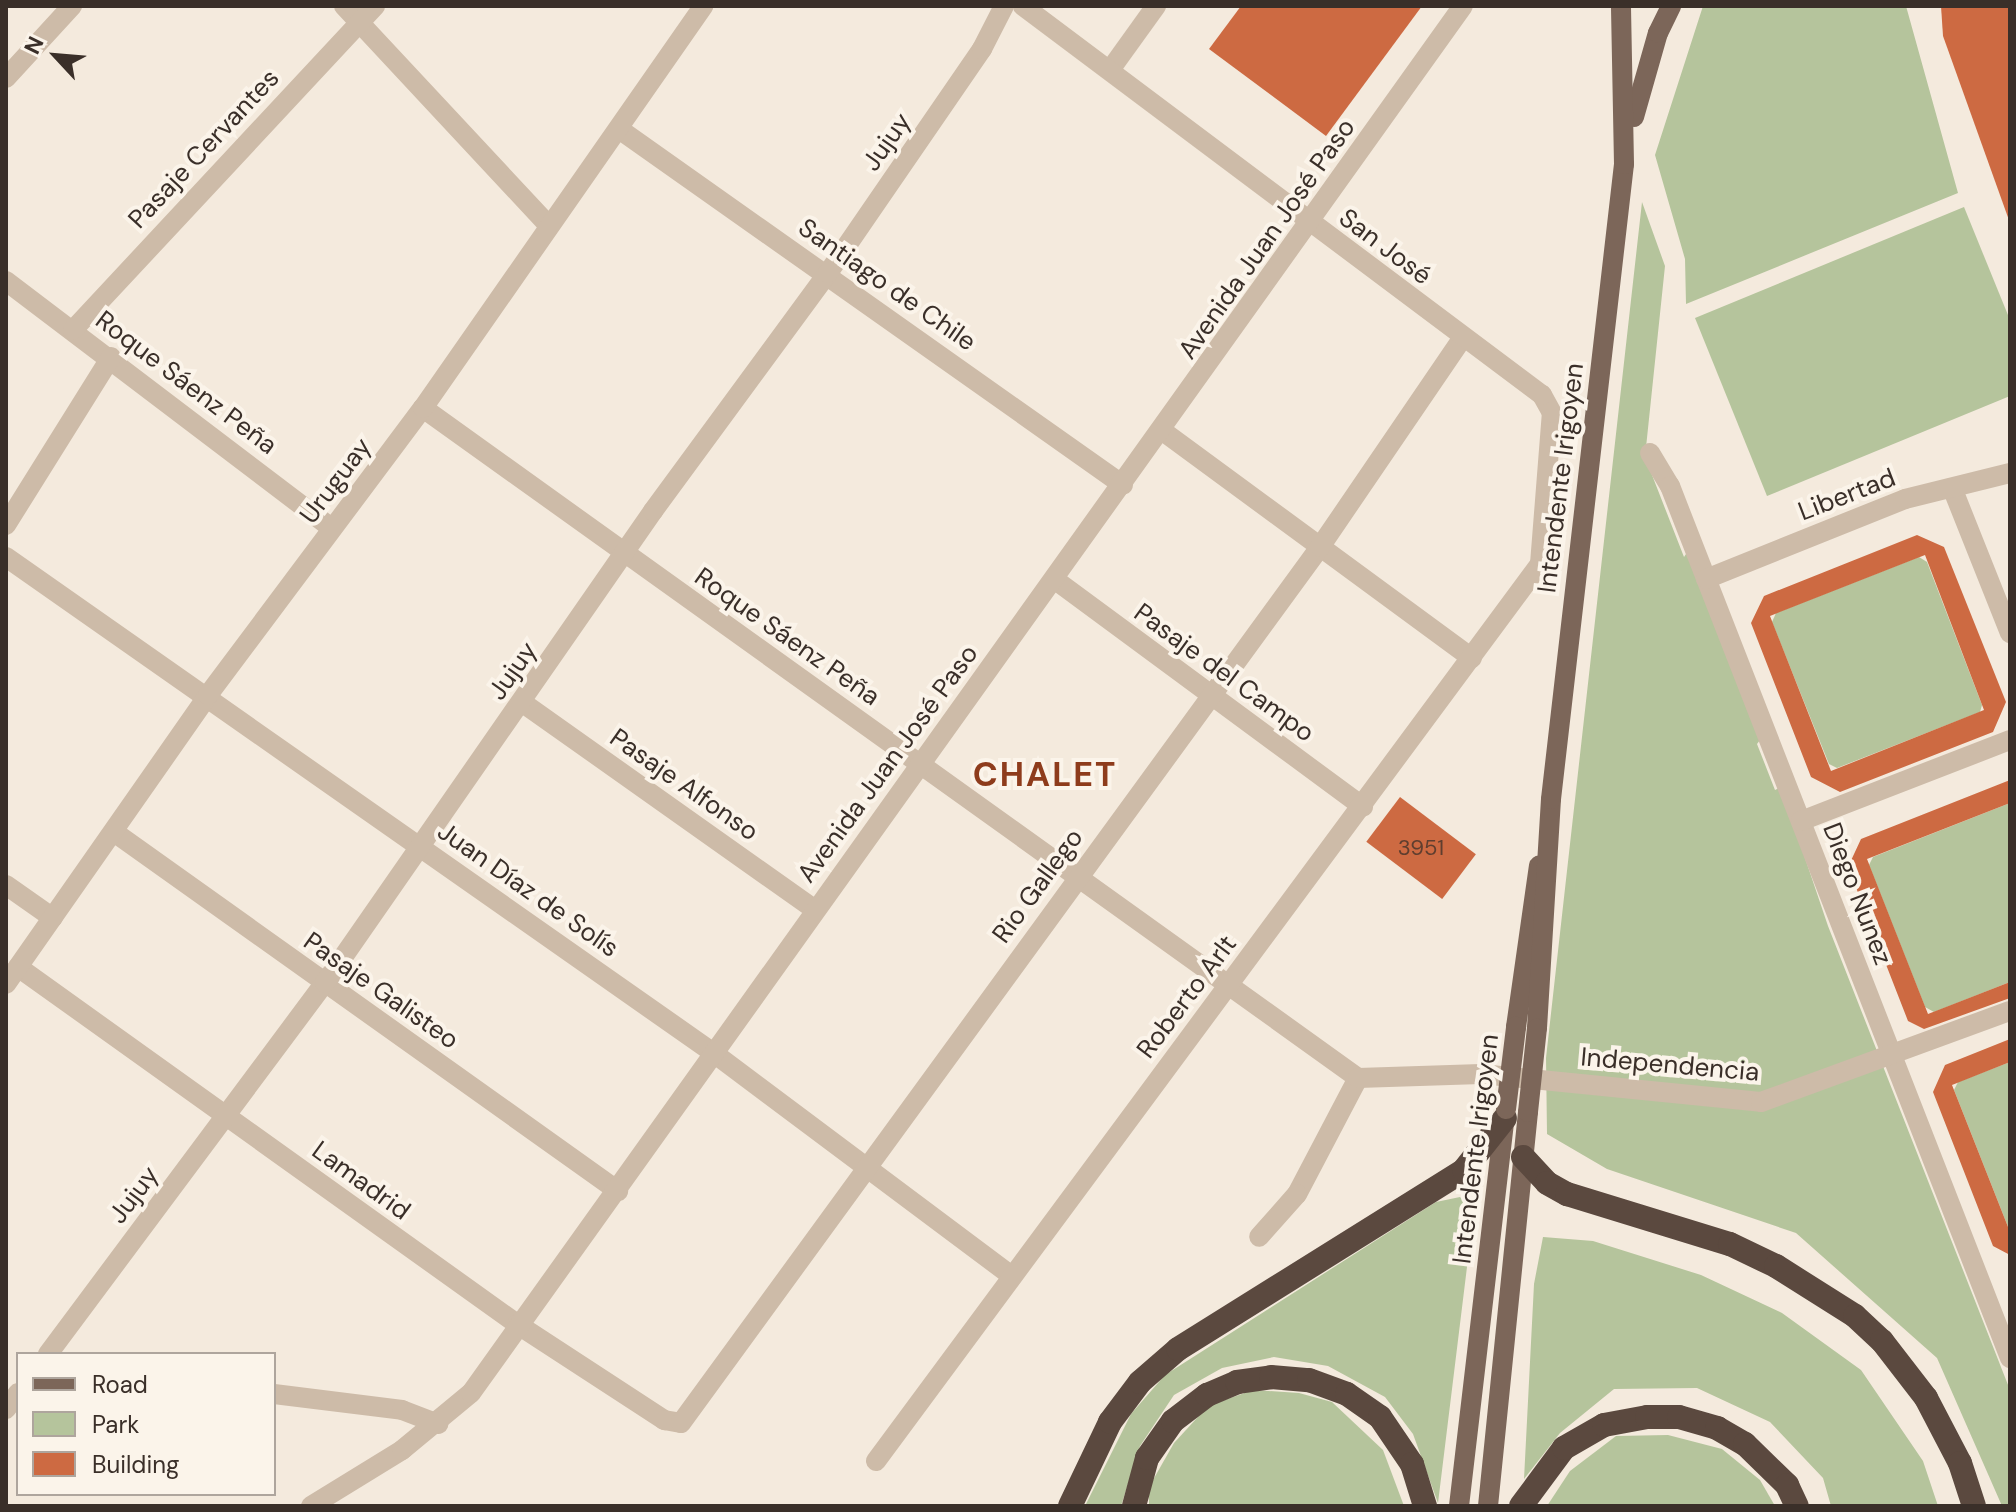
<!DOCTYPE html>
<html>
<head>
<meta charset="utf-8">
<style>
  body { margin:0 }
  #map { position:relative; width:2016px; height:1512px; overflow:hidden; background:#f4eadd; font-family:"DM Sans",sans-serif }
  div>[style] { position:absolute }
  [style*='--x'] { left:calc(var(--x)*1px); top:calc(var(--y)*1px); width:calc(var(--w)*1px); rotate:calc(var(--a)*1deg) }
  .green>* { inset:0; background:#b5c49c }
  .building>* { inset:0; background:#cd6a42; transform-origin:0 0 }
  .minor>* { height:20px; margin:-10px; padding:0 10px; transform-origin:10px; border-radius:10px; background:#cdbba8 }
  .primary>* { height:20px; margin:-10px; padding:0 10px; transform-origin:10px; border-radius:10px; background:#7c6659 }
  .motorway>* { height:24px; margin:-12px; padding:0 12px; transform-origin:12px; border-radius:12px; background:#5b493f }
  .primary-bridge>* { height:20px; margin:-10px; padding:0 10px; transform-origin:10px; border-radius:10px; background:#7c6659 }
  span { translate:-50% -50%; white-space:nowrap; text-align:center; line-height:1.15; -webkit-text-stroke:8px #fbf4ea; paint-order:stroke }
  .number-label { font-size:22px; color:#5f3e2f }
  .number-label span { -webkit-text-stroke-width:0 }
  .street-label { font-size:26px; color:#3a2f29 }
  .district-label { font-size:34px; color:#8e3c1c; font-weight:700; letter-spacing:2px }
  .frame { position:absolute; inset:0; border:8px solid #3a2f29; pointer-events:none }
  .legend { position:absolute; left:16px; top:1352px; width:260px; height:144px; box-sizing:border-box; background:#fbf4ea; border:2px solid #aea59d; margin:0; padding:10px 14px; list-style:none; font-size:24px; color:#3a2f29 }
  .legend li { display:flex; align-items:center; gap:16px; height:40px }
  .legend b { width:40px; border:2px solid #aea59d }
  .north { position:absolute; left:16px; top:16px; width:80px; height:80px; -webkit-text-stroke:6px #fbf4ea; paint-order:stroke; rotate:296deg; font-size:22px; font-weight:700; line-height:32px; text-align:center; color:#3a2f29 }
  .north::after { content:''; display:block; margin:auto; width:28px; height:36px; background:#3a2f29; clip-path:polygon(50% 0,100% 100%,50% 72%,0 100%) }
</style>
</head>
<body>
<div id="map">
  <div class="green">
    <i style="clip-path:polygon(1703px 6px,1906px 6px,1958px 193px,1686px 304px,1685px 259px,1655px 155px)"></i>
    <i style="clip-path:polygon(1642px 202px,1665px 266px,1645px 457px,1684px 557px,1692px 545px,1760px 740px,1757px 744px,1775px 790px,1781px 787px,1828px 926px,2010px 1390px,2010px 1506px,2002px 1506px,1937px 1358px,1796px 1233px,1607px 1169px,1547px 1134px,1546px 1058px)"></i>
    <i style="clip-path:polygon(1964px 207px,2010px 320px,2010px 396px,1767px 496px,1695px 318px)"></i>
    <i style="clip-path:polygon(1919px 557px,1927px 562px,1982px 705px,1980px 712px,1837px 768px,1829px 764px,1772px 622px,1776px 613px)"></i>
    <i style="clip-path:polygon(2010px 803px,2010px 982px,1934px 1012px,1925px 1007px,1869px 865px,1873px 857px)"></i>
    <i style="clip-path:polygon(2010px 1062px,2010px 1232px,1954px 1090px,1958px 1082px)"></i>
    <i style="clip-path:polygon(1460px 1197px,1474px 1210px,1438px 1503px,1413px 1434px,1385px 1397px,1328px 1366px,1274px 1357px,1222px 1368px,1174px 1395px,1140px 1446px,1121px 1506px,1085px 1506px,1131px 1414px,1165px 1375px,1436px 1202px)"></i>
    <i style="clip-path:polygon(1543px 1237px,1593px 1241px,1701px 1275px,1782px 1313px,1861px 1370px,1923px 1461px,1938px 1506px,1831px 1506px,1823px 1478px,1770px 1422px,1697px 1388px,1614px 1389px,1560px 1433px,1524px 1479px,1534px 1284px)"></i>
    <i style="clip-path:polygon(1253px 1390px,1299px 1393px,1332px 1402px,1383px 1450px,1404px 1506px,1149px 1506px,1149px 1487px,1174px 1443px,1208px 1406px)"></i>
    <i style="clip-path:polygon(1668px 1435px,1722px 1449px,1760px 1480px,1775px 1506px,1547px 1506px,1570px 1471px,1616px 1436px)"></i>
  </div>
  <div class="building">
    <i style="clip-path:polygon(1241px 6px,1422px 6px,1326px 136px,1209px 49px)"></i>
    <i style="clip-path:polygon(1941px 6px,2010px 6px,2010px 223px,1943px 36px)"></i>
    <i style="clip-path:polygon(evenodd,1917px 535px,1944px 547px,2006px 702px,1993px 732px,1840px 792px,1811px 777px,1751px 623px,1764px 596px,1917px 535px,1925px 555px,1984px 710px,1831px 771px,1770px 616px,1925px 555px)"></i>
    <i style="clip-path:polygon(2010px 780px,2010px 803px,1867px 859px,1928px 1014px,2010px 982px,2010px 998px,1924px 1029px,1908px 1021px,1848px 867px,1861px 839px)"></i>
    <i style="left:1400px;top:797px;width:95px;height:56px;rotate:37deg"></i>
    <i style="clip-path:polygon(2010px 1039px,2010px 1062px,1952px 1085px,2010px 1232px,2010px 1255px,1993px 1246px,1933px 1092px,1945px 1065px)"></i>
  </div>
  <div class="minor">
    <i style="--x:344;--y:6;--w:301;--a:47"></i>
    <i style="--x:1110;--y:70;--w:79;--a:-54.3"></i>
    <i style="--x:6;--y:78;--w:98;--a:-47.5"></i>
    <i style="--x:619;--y:129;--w:617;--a:35.24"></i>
    <i style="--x:6;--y:281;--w:409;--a:37.2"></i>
    <i style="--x:73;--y:330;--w:443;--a:-47"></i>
    <i style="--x:423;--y:408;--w:1150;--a:35.62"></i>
    <i style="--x:1358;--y:1078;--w:131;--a:117.7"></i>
    <i style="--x:1297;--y:1194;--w:57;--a:131.5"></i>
    <i style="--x:1164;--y:432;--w:382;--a:36.3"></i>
    <i style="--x:1650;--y:453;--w:39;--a:59"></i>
    <i style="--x:1670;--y:486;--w:936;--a:68.7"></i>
    <i style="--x:1953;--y:490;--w:154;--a:68.3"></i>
    <i style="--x:6;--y:525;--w:198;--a:-58"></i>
    <i style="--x:6;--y:557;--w:866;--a:35.03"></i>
    <i style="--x:715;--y:1054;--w:371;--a:36.8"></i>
    <i style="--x:1054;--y:579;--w:384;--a:36.4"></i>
    <i style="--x:1706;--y:579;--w:214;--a:-21.9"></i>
    <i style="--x:1905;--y:499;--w:108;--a:-13.9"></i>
    <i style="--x:523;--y:703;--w:358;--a:35.3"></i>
    <i style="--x:1801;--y:821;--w:224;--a:-21.2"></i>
    <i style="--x:114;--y:832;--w:619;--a:35.46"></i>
    <i style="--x:6;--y:885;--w:57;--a:35.1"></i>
    <i style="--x:18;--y:967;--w:614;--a:35.58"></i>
    <i style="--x:517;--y:1324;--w:176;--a:33.1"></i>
    <i style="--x:664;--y:1420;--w:17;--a:10"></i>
    <i style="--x:681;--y:1423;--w:1084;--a:-53.89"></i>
    <i style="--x:1320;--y:547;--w:254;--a:-55.7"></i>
    <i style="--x:6;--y:984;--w:353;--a:-55"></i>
    <i style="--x:208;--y:695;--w:359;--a:-53.2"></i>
    <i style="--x:423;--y:408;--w:490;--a:-55.1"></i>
    <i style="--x:1358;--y:1078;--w:123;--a:-1.9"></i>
    <i style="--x:1481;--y:1074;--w:281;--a:5.7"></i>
    <i style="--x:1761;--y:1102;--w:265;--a:-20.1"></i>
    <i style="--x:48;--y:1354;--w:463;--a:-53.3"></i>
    <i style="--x:325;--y:983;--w:575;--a:-55.2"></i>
    <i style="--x:653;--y:511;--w:295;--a:-53.7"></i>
    <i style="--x:828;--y:273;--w:272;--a:-55.5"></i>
    <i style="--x:982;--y:49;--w:48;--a:-62.9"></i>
    <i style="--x:274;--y:1394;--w:129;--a:7.1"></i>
    <i style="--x:402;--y:1410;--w:39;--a:21"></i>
    <i style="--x:6;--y:1409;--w:20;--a:-53"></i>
    <i style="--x:876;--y:1461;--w:1116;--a:-53.49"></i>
    <i style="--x:1540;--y:564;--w:151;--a:-85.5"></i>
    <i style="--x:1552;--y:413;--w:21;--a:-119"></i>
    <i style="--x:1542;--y:395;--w:649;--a:-143.15"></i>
    <i style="--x:311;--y:1506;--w:107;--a:-31.6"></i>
    <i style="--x:402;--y:1450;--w:89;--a:-39.6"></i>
    <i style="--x:471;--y:1393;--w:1705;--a:-54.43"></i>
  </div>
  <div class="primary">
    <i style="--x:1634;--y:117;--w:87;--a:-74.1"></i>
    <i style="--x:1658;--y:33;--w:30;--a:-64"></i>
    <i style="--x:1516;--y:1027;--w:163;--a:-81.9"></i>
    <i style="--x:1537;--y:1028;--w:229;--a:-86.5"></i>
    <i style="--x:1551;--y:799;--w:639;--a:-83.44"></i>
    <i style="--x:1624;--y:164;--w:158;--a:-91.1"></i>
    <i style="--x:1459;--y:1506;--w:392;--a:-83.3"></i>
    <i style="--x:1488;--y:1506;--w:396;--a:-84.2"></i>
  </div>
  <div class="motorway">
    <i style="--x:1523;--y:1157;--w:35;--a:47"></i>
    <i style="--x:1547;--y:1183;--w:23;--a:29"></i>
    <i style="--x:1567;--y:1194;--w:170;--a:17.1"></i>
    <i style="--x:1730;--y:1244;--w:51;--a:25.6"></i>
    <i style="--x:1776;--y:1266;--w:93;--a:32.3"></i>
    <i style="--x:1855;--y:1316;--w:37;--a:43"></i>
    <i style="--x:1882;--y:1341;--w:72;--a:52.3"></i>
    <i style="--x:1926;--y:1398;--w:73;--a:62.4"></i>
    <i style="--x:1960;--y:1463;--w:45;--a:72"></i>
    <i style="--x:1070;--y:1506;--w:93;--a:-64.5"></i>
    <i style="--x:1110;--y:1422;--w:50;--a:-53.1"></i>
    <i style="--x:1140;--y:1382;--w:50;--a:-41"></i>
    <i style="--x:1178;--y:1349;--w:337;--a:-32"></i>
    <i style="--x:1464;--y:1170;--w:66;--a:-51.7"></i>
    <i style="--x:1134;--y:1506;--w:50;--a:-74.8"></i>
    <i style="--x:1147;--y:1458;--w:45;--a:-54.9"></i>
    <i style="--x:1173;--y:1421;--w:43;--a:-37.4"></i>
    <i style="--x:1207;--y:1395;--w:33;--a:-23"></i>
    <i style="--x:1237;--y:1382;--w:34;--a:-8"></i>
    <i style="--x:1271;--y:1377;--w:38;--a:5"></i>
    <i style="--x:1309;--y:1380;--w:40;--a:20.2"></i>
    <i style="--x:1347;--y:1394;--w:40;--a:34.9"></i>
    <i style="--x:1380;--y:1417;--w:57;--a:55.8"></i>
    <i style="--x:1412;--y:1464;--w:44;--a:72.8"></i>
    <i style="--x:1521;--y:1506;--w:72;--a:-53.4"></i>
    <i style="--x:1564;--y:1448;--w:46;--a:-29.9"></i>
    <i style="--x:1604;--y:1425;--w:44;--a:-10.5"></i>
    <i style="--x:1647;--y:1417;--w:32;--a:0"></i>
    <i style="--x:1679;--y:1417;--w:40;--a:16"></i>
    <i style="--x:1717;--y:1428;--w:32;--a:30"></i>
    <i style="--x:1745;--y:1444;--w:59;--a:44.3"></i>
    <i style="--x:1787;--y:1485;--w:23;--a:65"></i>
  </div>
  <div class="primary-bridge">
    <i style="--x:1506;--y:1109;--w:83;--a:-83"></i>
    <i style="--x:1528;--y:1112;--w:84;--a:-83.9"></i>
  </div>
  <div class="number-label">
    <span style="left:1421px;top:848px">3951</span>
  </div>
  <div class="street-label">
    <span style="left:887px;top:142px;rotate:-55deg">Jujuy</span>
    <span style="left:204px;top:149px;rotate:-47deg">Pasaje Cervantes</span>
    <span style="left:1267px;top:239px;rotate:-55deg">Avenida Juan José Paso</span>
    <span style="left:1385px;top:247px;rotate:37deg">San José</span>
    <span style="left:887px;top:285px;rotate:35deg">Santiago de Chile</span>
    <span style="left:186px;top:383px;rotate:37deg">Roque Sáenz Peña</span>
    <span style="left:1561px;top:478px;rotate:-83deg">Intendente Irigoyen</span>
    <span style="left:336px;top:481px;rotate:-53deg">Uruguay</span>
    <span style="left:1847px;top:495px;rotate:-21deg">Libertad</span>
    <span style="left:787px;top:637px;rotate:35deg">Roque Sáenz Peña</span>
    <span style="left:513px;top:671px;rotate:-55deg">Jujuy</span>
    <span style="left:1224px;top:673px;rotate:36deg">Pasaje del Campo</span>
    <span style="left:888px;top:764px;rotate:-54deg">Avenida Juan José Paso</span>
    <span style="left:684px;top:785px;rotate:35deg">Pasaje Alfonso</span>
    <span style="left:1038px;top:886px;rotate:-54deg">Rio Gallego</span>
    <span style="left:528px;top:890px;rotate:35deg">Juan Díaz de Solís</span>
    <span style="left:1857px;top:894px;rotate:69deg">Diego Nunez</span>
    <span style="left:381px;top:991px;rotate:35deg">Pasaje Galisteo</span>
    <span style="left:1187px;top:997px;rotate:-53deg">Roberto Arlt</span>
    <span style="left:1670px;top:1065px;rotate:5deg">Independencia</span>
    <span style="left:1476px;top:1149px;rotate:-83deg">Intendente Irigoyen</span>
    <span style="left:361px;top:1181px;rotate:36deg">Lamadrid</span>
    <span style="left:134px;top:1195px;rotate:-53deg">Jujuy</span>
  </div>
  <div class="district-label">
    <span style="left:1045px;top:775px">CHALET</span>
  </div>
  <div class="frame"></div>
  <ul class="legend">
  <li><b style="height:10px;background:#7c6659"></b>Road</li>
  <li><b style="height:22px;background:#b5c49c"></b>Park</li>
  <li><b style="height:22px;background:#cd6a42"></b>Building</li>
  </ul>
  <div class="north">N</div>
</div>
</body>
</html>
